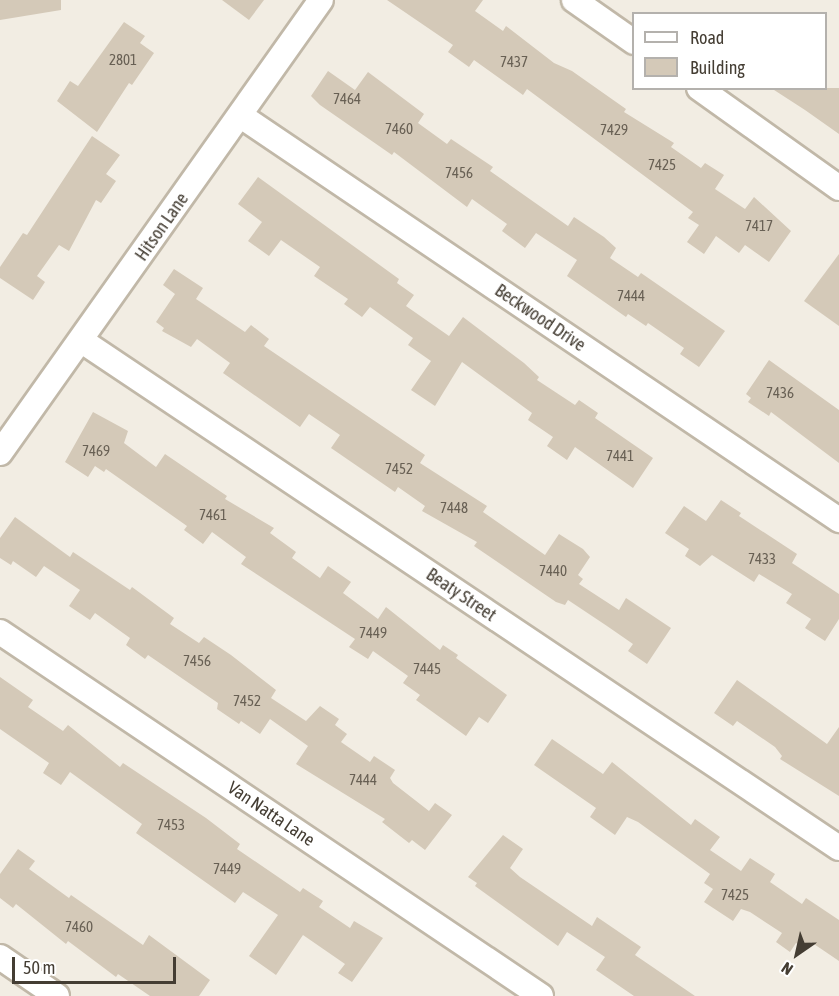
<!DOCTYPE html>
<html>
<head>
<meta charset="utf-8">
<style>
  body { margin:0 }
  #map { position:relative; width:839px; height:996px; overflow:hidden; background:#f2ede3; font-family:"Asap Condensed",sans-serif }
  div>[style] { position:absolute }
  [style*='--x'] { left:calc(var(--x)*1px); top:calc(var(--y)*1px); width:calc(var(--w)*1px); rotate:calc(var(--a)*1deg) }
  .building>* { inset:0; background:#d4c9b8 }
  .roads { filter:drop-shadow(2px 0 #c1b8a8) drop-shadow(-2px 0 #c1b8a8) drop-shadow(0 2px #c1b8a8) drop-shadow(0 -2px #c1b8a8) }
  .minor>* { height:24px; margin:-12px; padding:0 12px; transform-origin:12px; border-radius:12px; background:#fff }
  span { translate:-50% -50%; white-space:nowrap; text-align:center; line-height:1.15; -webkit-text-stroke:5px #fff; paint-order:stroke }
  .number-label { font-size:15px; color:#686054 }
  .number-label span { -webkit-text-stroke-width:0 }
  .street-label { font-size:18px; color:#443d33 }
  .legend { position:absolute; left:632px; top:12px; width:195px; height:78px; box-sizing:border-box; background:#fff; border:2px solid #b4b1ad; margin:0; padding:8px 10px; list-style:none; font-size:18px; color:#443d33 }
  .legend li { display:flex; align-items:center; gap:12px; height:30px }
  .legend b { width:30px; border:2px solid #b4b1ad }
  .north { position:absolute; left:767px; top:924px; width:60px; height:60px; -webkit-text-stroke:4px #fff; paint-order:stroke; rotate:214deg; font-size:16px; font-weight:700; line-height:24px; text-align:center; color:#443d33 }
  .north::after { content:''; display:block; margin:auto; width:21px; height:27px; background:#443d33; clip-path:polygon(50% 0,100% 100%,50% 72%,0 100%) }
  .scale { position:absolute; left:12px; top:957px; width:164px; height:27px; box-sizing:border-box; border:3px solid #443d33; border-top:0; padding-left:8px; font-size:18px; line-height:21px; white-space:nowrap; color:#443d33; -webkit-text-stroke:4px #fff; paint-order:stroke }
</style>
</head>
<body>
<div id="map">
  <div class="building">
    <i style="clip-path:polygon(0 0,61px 0,61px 10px,0 20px)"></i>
    <i style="clip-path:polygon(222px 0,264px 0,249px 20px)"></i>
    <i style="clip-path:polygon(387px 0,483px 0,475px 11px,503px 31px,506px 26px,554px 63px,572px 71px,626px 109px,624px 112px,674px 143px,671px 147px,701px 168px,705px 163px,724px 175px,715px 189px,745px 209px,754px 197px,791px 231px,769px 262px,745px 245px,739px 253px,716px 236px,704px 254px,687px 242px,699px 225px,688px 218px,693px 212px,527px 89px,523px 95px,474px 60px,469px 67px,448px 52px,453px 45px)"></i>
    <i style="clip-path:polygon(124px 22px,145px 36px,140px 43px,154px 53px,132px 85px,129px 83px,97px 132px,57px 101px,70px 81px,78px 86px)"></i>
    <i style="clip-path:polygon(328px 71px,355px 90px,368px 72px,424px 114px,418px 123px,447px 144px,451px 139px,493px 167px,490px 171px,568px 226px,574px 217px,604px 237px,616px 248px,610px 258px,638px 277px,641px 273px,725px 331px,699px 367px,680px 354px,684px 348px,648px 323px,646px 326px,628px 314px,626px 317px,567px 276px,577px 260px,536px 233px,525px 248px,502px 231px,507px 224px,472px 199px,467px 207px,394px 152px,392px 155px,320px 105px,311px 96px)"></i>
    <i style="clip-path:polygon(771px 88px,839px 88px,839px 134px,805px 110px)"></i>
    <i style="clip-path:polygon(92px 136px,120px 155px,106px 174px,116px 181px,101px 203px,96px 200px,69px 251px,59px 245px,37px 276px,45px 282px,33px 300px,0 278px,0 267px,23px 233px,27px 235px)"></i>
    <i style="clip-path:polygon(258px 177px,399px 279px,397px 283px,414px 295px,406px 306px,449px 336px,463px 317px,524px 363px,539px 377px,537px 380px,575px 405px,579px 400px,598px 413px,595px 418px,653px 458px,633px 488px,575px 447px,567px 460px,547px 446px,553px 437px,528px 420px,532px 413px,462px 362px,435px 406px,411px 390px,431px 361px,408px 345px,413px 338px,370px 307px,362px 317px,344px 304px,348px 299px,314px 276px,320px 267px,281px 240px,269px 256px,248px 241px,262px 222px,238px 204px)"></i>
    <i style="clip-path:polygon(839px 254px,839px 326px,804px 301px)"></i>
    <i style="clip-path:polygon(174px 269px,203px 288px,196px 299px,245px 332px,251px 325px,269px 339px,264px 346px,425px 455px,420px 463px,487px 506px,483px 512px,545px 555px,559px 534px,583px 549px,590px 557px,578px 575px,583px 579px,579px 584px,619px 610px,626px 598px,671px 628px,647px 664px,628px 651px,633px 644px,607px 626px,568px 600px,565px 605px,556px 602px,474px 546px,477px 542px,422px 511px,425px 506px,398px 487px,395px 492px,331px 448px,340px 435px,309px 414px,300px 427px,223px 373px,230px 363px,197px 339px,191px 347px,162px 331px,164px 328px,156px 322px,175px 294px,163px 285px)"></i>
    <i style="clip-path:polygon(769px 360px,839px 410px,839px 463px,771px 412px,769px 416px,748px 402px,751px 398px,746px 394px)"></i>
    <i style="clip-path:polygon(93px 412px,128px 431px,124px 443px,156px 467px,165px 454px,227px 496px,225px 499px,274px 528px,270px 533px,296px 552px,292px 558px,320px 578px,328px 566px,351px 582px,343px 593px,378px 619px,386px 607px,440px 650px,443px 645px,458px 655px,456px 658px,507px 695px,488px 723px,479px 717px,466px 736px,416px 700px,420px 695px,403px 683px,408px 676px,373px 651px,368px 659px,349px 647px,355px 639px,241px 564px,246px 557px,212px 532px,203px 544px,184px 530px,187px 526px,106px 469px,104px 472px,95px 466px,88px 477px,65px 462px)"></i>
    <i style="clip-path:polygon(721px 500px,741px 513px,739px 516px,797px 554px,792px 563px,839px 594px,839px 619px,825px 641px,805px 628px,811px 619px,786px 603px,792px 594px,759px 574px,754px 582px,712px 555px,700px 566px,685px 556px,689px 549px,665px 533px,684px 506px,706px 521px)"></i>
    <i style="clip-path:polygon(15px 517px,70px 557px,73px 552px,130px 590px,132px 587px,174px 618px,170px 624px,199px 643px,204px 637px,231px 655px,276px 690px,271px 698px,306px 721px,320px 706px,339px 719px,335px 725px,347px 734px,341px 742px,370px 762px,374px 756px,395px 770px,390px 778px,393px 783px,429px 811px,435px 803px,452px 815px,425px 850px,412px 840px,409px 843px,382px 822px,385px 819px,296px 764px,308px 746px,270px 719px,260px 734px,241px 721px,239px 724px,217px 709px,218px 703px,148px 655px,145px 659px,126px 645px,130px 638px,95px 613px,90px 620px,69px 606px,80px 590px,44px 566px,36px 577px,13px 561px,11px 565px,0 558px,0 538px)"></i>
    <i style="clip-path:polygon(0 677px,33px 700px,28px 707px,63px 731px,68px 725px,120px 767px,123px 763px,206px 818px,240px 844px,237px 849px,300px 892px,303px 888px,323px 901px,319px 907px,350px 928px,354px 921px,383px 938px,352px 982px,338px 973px,345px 964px,303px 935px,276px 975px,249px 956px,278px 915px,243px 892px,235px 903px,136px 833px,142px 824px,70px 772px,61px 785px,43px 773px,49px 763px,0 729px)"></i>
    <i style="clip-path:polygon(737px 680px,827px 744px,839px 727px,839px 796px,780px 759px,782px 756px,775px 747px,737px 721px,733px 726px,714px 713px)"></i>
    <i style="clip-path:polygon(552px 739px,603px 774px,612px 762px,691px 825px,695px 819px,720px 837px,710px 850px,741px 871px,750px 858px,775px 874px,770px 882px,802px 904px,806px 898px,839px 920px,839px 961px,811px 942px,806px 949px,796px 943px,790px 952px,776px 942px,782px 933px,750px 912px,741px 909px,733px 921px,704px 902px,713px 889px,704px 883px,710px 874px,638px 822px,627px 817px,615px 835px,590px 817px,596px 808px,534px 765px)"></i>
    <i style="clip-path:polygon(503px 835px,523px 849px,510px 868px,520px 877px,592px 926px,597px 917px,641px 947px,635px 955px,695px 996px,634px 996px,596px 970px,605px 957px,567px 932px,558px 946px,475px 886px,477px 883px,468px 877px)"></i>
    <i style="clip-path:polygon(18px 849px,35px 861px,29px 869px,69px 898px,71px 895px,143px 945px,149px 935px,210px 980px,199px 996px,150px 996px,118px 974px,116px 977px,68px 941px,66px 944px,16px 904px,13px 908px,0 898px,0 874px)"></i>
  </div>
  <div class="roads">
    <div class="minor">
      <i style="--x:574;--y:0;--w:73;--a:35"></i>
      <i style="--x:699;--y:88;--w:172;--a:35.5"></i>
      <i style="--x:241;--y:116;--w:722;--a:34.04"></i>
      <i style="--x:82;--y:341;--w:911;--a:33.81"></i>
      <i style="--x:0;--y:453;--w:555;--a:-54.68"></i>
      <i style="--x:0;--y:632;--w:652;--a:33.93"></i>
      <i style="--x:0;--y:957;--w:69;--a:34.4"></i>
    </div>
  </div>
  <div class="number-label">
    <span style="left:123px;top:60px">2801</span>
    <span style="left:514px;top:62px">7437</span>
    <span style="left:347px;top:99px">7464</span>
    <span style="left:399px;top:129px">7460</span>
    <span style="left:614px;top:130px">7429</span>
    <span style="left:662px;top:165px">7425</span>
    <span style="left:459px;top:173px">7456</span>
    <span style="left:759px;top:226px">7417</span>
    <span style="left:631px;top:296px">7444</span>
    <span style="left:780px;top:393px">7436</span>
    <span style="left:96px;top:451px">7469</span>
    <span style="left:620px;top:456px">7441</span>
    <span style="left:399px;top:469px">7452</span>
    <span style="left:454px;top:508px">7448</span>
    <span style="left:213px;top:515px">7461</span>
    <span style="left:762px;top:559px">7433</span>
    <span style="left:553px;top:571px">7440</span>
    <span style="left:373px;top:633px">7449</span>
    <span style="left:197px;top:661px">7456</span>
    <span style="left:427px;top:669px">7445</span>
    <span style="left:247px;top:701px">7452</span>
    <span style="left:363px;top:780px">7444</span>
    <span style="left:171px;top:825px">7453</span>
    <span style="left:227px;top:869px">7449</span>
    <span style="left:735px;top:895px">7425</span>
    <span style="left:79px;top:927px">7460</span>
  </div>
  <div class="street-label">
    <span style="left:162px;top:227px;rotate:-55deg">Hitson Lane</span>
    <span style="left:540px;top:318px;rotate:34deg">Beckwood Drive</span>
    <span style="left:461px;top:595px;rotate:34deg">Beaty Street</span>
    <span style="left:271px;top:814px;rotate:34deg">Van Natta Lane</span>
  </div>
  <ul class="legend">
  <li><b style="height:8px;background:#fff"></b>Road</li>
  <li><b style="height:16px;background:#d4c9b8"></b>Building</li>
  </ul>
  <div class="north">N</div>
  <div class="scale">50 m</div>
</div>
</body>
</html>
